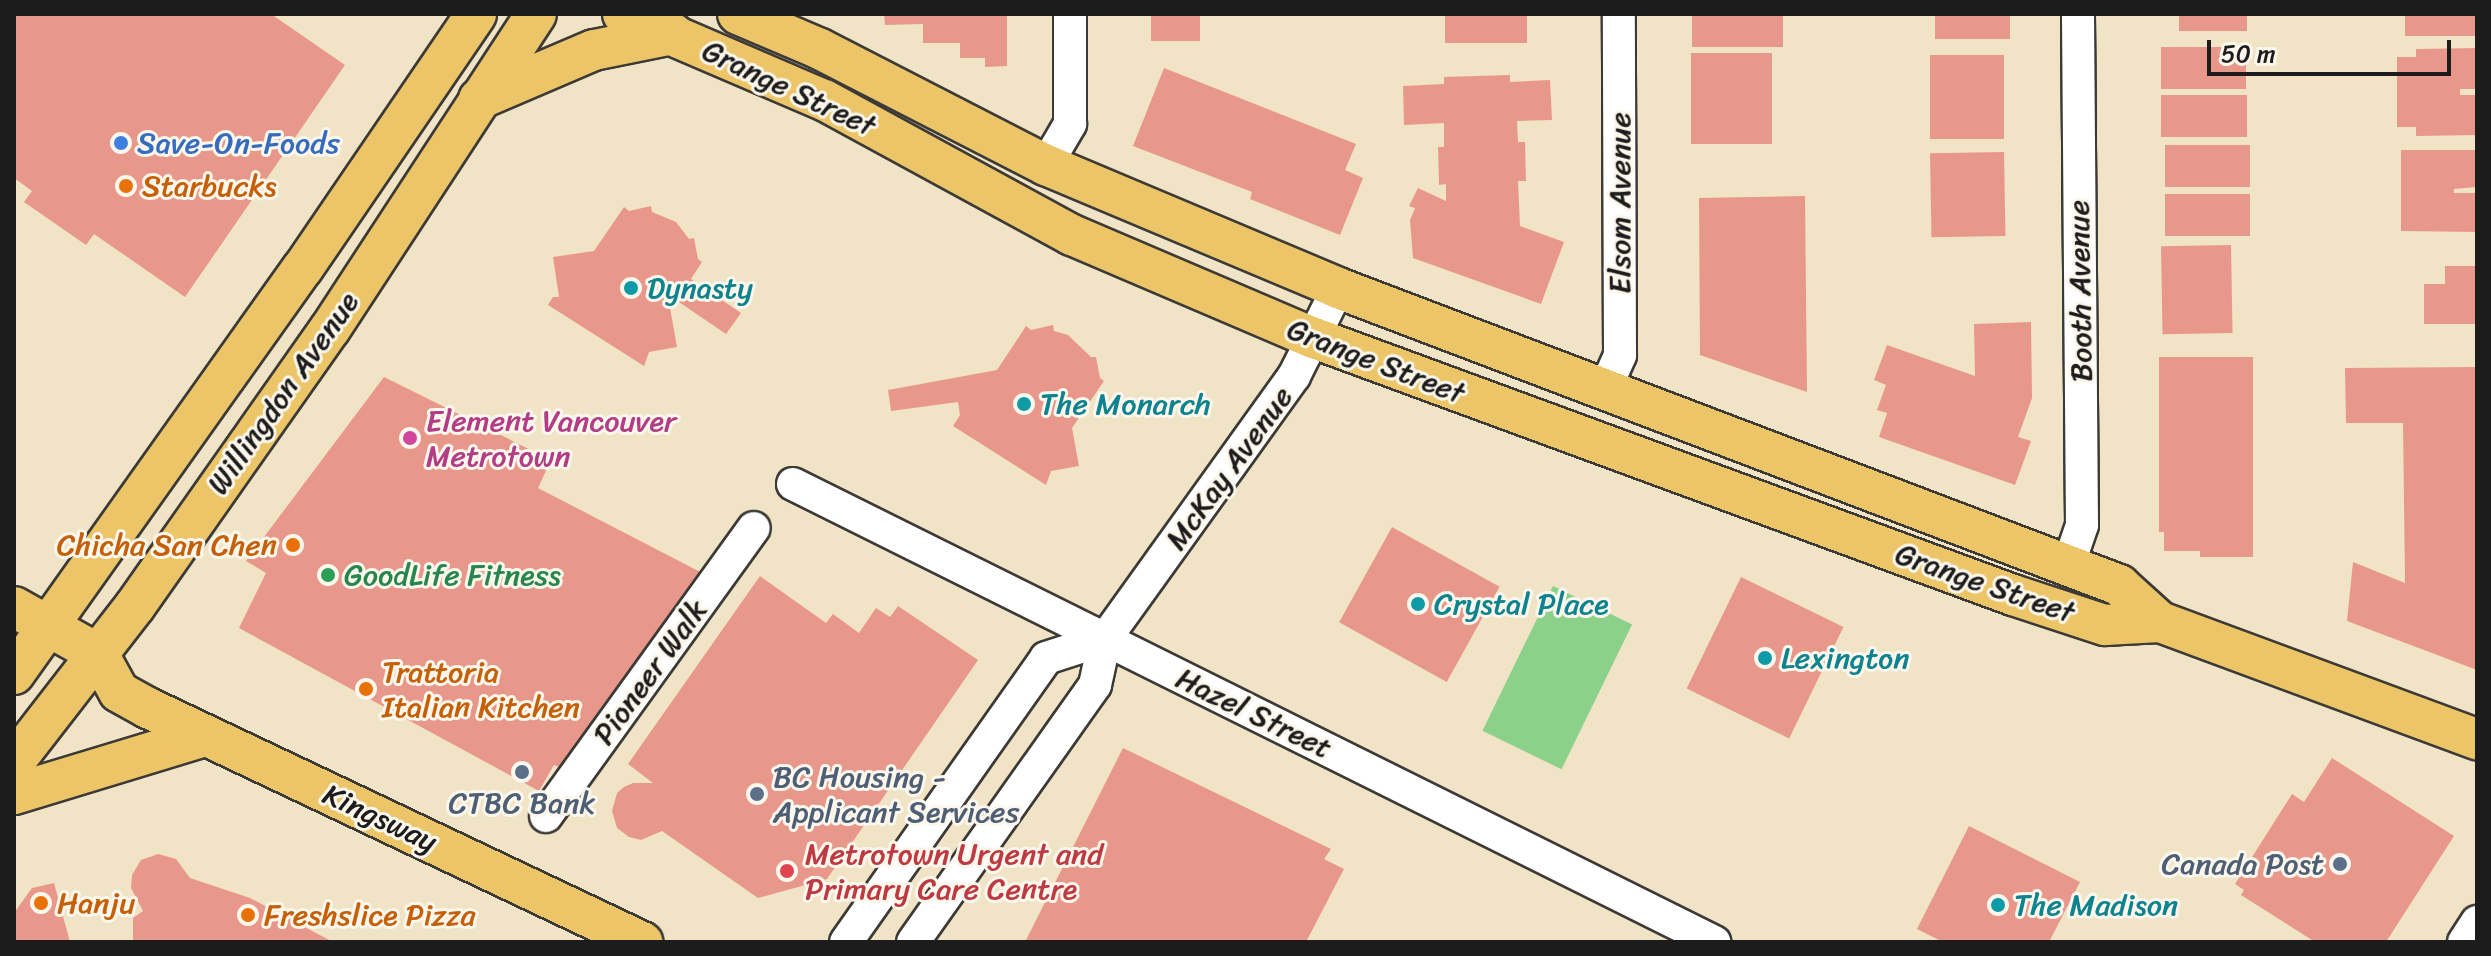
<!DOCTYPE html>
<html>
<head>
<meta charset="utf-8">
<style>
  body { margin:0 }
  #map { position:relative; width:2491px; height:956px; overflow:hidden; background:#f1e3c6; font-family:Sriracha,sans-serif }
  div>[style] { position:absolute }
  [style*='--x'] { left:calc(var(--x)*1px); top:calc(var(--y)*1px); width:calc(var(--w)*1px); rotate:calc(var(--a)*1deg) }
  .green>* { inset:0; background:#8cd18a; transform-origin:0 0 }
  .building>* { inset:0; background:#e8988b; transform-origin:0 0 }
  .roads { filter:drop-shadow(2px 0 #3c3a36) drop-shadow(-2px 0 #3c3a36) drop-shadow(0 2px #3c3a36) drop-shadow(0 -2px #3c3a36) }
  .minor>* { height:32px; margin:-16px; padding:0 16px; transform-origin:16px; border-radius:16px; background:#fff }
  .major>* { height:40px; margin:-20px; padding:0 20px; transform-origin:20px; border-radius:20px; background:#edc569 }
  .dots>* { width:22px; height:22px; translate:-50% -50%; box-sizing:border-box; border:4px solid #fbf7ec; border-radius:50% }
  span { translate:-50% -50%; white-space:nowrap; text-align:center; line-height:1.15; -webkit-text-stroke:6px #fbf7ec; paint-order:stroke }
  .street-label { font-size:30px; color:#1c1c1c }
  .shop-label { font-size:30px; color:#366cbe }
  .left { translate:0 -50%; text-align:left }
  .food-label { font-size:30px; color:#c56008 }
  .right { translate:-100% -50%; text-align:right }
  .culture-label { font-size:30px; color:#0d838f }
  .hotel-label { font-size:30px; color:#b23c85 }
  .leisure-label { font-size:30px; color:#27864d }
  .service-label { font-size:30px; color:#4e5e75 }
  .health-label { font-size:30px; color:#be3a42 }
  .frame { position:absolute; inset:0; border:16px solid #1c1c1c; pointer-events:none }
  .scale { position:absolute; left:2207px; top:40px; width:244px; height:36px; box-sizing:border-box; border:4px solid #1c1c1c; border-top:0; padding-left:10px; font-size:24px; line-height:28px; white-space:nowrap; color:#1c1c1c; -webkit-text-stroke:6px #fbf7ec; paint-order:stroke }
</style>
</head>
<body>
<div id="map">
  <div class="green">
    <i style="left:1553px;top:586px;width:88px;height:161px;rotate:26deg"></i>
  </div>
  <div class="building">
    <i style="clip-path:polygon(14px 14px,271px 14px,345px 65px,185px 297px,94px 234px,86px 245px,24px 202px,32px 191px,14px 178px)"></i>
    <i style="clip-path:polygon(884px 14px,1007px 14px,1007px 66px,985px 67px,985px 58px,960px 58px,960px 43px,923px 43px,923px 24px,885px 25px)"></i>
    <i style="left:1151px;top:14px;width:49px;height:27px"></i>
    <i style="left:1445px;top:14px;width:82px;height:29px"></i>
    <i style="left:1692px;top:14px;width:91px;height:33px"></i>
    <i style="left:1935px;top:14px;width:75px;height:25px"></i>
    <i style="left:2179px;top:14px;width:68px;height:17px"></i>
    <i style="left:2405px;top:14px;width:72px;height:22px"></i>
    <i style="left:2246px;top:47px;width:42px;height:85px;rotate:90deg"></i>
    <i style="clip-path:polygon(2477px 48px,2477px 89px,2460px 89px,2460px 95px,2477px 95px,2477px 135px,2416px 136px,2416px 127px,2397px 127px,2397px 57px,2416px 57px,2416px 49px)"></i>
    <i style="left:1691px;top:53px;width:81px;height:91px"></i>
    <i style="left:1930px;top:55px;width:74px;height:84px"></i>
    <i style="clip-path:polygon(1164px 68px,1356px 144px,1345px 170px,1363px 178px,1340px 235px,1250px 199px,1252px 192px,1133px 146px)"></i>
    <i style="clip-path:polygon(1510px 75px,1510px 82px,1550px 80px,1552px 120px,1517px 121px,1518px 142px,1525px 142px,1526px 181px,1518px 181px,1520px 226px,1564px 242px,1541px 304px,1413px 258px,1410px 220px,1415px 208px,1409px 206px,1418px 188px,1446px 201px,1446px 184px,1439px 185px,1438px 147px,1444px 147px,1444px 123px,1404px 125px,1403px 86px,1444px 84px,1444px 77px)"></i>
    <i style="left:2161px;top:95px;width:86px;height:42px"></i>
    <i style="left:2250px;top:145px;width:42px;height:85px;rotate:90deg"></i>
    <i style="clip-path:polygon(2401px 150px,2477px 150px,2477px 187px,2454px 189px,2454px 193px,2477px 193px,2477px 232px,2401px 231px)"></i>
    <i style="left:2004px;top:152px;width:84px;height:74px;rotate:89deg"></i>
    <i style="left:2165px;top:194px;width:85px;height:42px"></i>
    <i style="clip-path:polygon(1805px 196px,1807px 392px,1700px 355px,1699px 198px)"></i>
    <i style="clip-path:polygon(651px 206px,652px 212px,676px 222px,689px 239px,694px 238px,698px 259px,702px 262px,691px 279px,741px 313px,726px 334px,676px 300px,670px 308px,677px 347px,649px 352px,644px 366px,548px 305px,553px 297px,559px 297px,553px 257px,594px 251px,624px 207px,629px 211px)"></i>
    <i style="left:2231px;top:245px;width:88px;height:70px;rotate:89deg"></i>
    <i style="clip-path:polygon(2445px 266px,2477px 266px,2477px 324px,2424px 324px,2424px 284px,2445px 284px)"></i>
    <i style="clip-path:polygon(2031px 322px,2032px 398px,2018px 437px,2031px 441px,2015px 485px,1879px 437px,1887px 413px,1877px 410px,1886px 385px,1874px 380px,1887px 345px,1975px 376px,1974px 324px)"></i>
    <i style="clip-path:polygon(1053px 325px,1054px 331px,1068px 335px,1091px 357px,1096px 357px,1100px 378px,1104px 381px,1072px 428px,1079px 466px,1051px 471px,1046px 485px,953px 426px,960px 415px,958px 402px,891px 411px,888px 390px,997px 370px,1026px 326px,1031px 330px)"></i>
    <i style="clip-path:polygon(2159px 357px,2253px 357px,2253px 557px,2200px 557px,2200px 551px,2164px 551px,2164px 532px,2159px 532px)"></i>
    <i style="clip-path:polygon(2477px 367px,2477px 670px,2347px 621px,2353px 562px,2405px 583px,2403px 423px,2346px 423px,2345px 368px)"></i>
    <i style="clip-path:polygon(384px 377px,551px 460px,538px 488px,708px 576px,574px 773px,554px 765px,539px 791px,239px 628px,266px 573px,246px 561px)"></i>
    <i style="left:1392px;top:527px;width:123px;height:109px;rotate:29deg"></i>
    <i style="clip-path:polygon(760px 576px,826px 623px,833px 614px,859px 633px,876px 608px,890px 617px,898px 606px,978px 660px,827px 879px,758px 898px,662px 831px,641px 840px,629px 837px,617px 828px,612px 811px,617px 793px,624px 787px,633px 783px,653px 783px,628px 764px)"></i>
    <i style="left:1741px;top:577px;width:114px;height:124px;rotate:26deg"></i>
    <i style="clip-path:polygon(1123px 748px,1331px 849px,1324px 859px,1344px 869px,1306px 942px,1025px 942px)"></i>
    <i style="clip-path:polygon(2332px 758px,2454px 836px,2386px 942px,2315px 942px,2241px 895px,2244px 890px,2235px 884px,2292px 794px,2304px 802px)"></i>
    <i style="clip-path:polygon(1969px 826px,2080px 882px,2049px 942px,1943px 942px,1917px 929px)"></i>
    <i style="clip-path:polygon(158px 854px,176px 859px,190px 878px,250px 898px,333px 942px,133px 942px,133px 918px,143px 911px,131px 888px,132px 875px,141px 860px)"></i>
    <i style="clip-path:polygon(54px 883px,70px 942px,14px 942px,14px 913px,32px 888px)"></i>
  </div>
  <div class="roads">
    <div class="minor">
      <i style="--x:1046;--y:165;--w:48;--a:-59.7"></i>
      <i style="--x:1070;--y:124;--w:110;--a:-90"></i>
      <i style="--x:1605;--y:389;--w:37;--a:-66"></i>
      <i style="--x:1620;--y:355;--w:341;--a:-90.2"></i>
      <i style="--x:793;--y:484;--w:1029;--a:26.44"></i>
      <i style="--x:2068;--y:566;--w:43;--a:-71.1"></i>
      <i style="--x:2082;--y:525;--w:511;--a:-90.45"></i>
      <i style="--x:546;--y:816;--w:355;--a:-54.2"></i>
      <i style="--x:846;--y:942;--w:347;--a:-54.8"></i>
      <i style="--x:1046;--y:658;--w:62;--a:-17.9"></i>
      <i style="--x:913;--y:942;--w:315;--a:-54.7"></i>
      <i style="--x:1095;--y:685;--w:47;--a:-77.7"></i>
      <i style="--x:1105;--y:639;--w:324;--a:-54.3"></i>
      <i style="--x:1294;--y:376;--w:98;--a:-63.4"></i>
      <i style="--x:2464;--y:942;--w:24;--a:-57"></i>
    </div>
    <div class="major">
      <i style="--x:623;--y:14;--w:219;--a:23.2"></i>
      <i style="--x:824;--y:100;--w:282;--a:28.6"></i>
      <i style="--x:1072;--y:235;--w:263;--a:23.1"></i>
      <i style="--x:1314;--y:338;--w:745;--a:20.19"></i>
      <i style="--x:2013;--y:595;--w:97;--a:18.1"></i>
      <i style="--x:2105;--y:625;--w:55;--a:-3.1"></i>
      <i style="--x:738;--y:14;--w:89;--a:23.1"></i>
      <i style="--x:820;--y:49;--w:254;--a:27.2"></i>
      <i style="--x:1046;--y:165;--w:317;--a:22.8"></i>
      <i style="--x:1338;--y:288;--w:836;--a:20.82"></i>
      <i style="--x:2119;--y:585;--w:55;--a:42.1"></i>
      <i style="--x:2160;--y:622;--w:338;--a:20.3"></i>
      <i style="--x:479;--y:99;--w:125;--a:-23.1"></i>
      <i style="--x:594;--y:50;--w:81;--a:-11.4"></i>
      <i style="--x:14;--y:607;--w:96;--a:29.2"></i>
      <i style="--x:98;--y:654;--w:43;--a:61.1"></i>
      <i style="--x:119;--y:692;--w:33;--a:29"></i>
      <i style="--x:148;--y:708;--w:547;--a:25.35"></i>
      <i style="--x:14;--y:674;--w:498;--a:-54.6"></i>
      <i style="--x:303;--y:268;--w:307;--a:-55.7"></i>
      <i style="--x:14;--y:762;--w:197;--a:-52.2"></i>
      <i style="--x:135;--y:606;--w:339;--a:-54.9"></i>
      <i style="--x:330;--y:329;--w:376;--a:-56.8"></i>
      <i style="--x:14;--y:794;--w:200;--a:-16.9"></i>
    </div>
  </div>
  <div class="dots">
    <i style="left:121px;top:143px;background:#3f7fe0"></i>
    <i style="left:126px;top:186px;background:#e8710a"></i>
    <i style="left:631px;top:288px;background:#0f9aa8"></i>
    <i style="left:1024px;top:404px;background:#0f9aa8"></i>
    <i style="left:410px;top:438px;background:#d1479c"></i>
    <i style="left:293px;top:545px;background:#e8710a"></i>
    <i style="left:328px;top:575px;background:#2e9e5b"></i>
    <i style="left:1418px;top:604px;background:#0f9aa8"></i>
    <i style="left:1765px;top:658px;background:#0f9aa8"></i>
    <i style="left:366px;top:689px;background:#e8710a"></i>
    <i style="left:522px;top:772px;background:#5c6f8a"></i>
    <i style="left:757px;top:794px;background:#5c6f8a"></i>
    <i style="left:2340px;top:864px;background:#5c6f8a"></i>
    <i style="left:787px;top:871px;background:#e0444e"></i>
    <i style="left:41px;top:903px;background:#e8710a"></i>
    <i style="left:1998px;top:905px;background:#0f9aa8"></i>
    <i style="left:248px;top:915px;background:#e8710a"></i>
  </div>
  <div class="street-label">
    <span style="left:789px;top:88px;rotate:25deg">Grange Street</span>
    <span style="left:1620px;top:203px;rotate:-90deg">Elsom Avenue</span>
    <span style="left:2080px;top:291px;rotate:-91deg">Booth Avenue</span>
    <span style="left:1376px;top:361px;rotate:21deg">Grange Street</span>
    <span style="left:283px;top:393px;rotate:-55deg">Willingdon Avenue</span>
    <span style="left:1229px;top:468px;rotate:-54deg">McKay Avenue</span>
    <span style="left:1985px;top:583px;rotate:19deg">Grange Street</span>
    <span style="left:650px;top:672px;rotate:-54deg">Pioneer Walk</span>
    <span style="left:1254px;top:713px;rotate:26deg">Hazel Street</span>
    <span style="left:380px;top:818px;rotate:25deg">Kingsway</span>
  </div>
  <div class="shop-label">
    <span class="left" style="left:137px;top:143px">Save-On-Foods</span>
  </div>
  <div class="food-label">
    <span class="left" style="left:142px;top:186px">Starbucks</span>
    <span class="right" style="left:277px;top:545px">Chicha San Chen</span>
    <span class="left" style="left:382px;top:689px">Trattoria<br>Italian Kitchen</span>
    <span class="left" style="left:57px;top:903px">Hanju</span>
    <span class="left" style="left:264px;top:915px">Freshslice Pizza</span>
  </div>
  <div class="culture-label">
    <span class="left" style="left:647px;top:288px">Dynasty</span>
    <span class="left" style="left:1040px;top:404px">The Monarch</span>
    <span class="left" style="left:1434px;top:604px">Crystal Place</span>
    <span class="left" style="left:1781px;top:658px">Lexington</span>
    <span class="left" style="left:2014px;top:905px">The Madison</span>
  </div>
  <div class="hotel-label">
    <span class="left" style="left:426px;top:438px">Element Vancouver<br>Metrotown</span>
  </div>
  <div class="leisure-label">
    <span class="left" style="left:344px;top:575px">GoodLife Fitness</span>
  </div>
  <div class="service-label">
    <span class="left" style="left:773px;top:794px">BC Housing -<br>Applicant Services</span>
    <span style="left:522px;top:803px">CTBC Bank</span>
    <span class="right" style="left:2324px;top:864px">Canada Post</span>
  </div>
  <div class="health-label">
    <span class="left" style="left:805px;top:871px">Metrotown Urgent and<br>Primary Care Centre</span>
  </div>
  <div class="frame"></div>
  <div class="scale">50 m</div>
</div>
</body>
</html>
